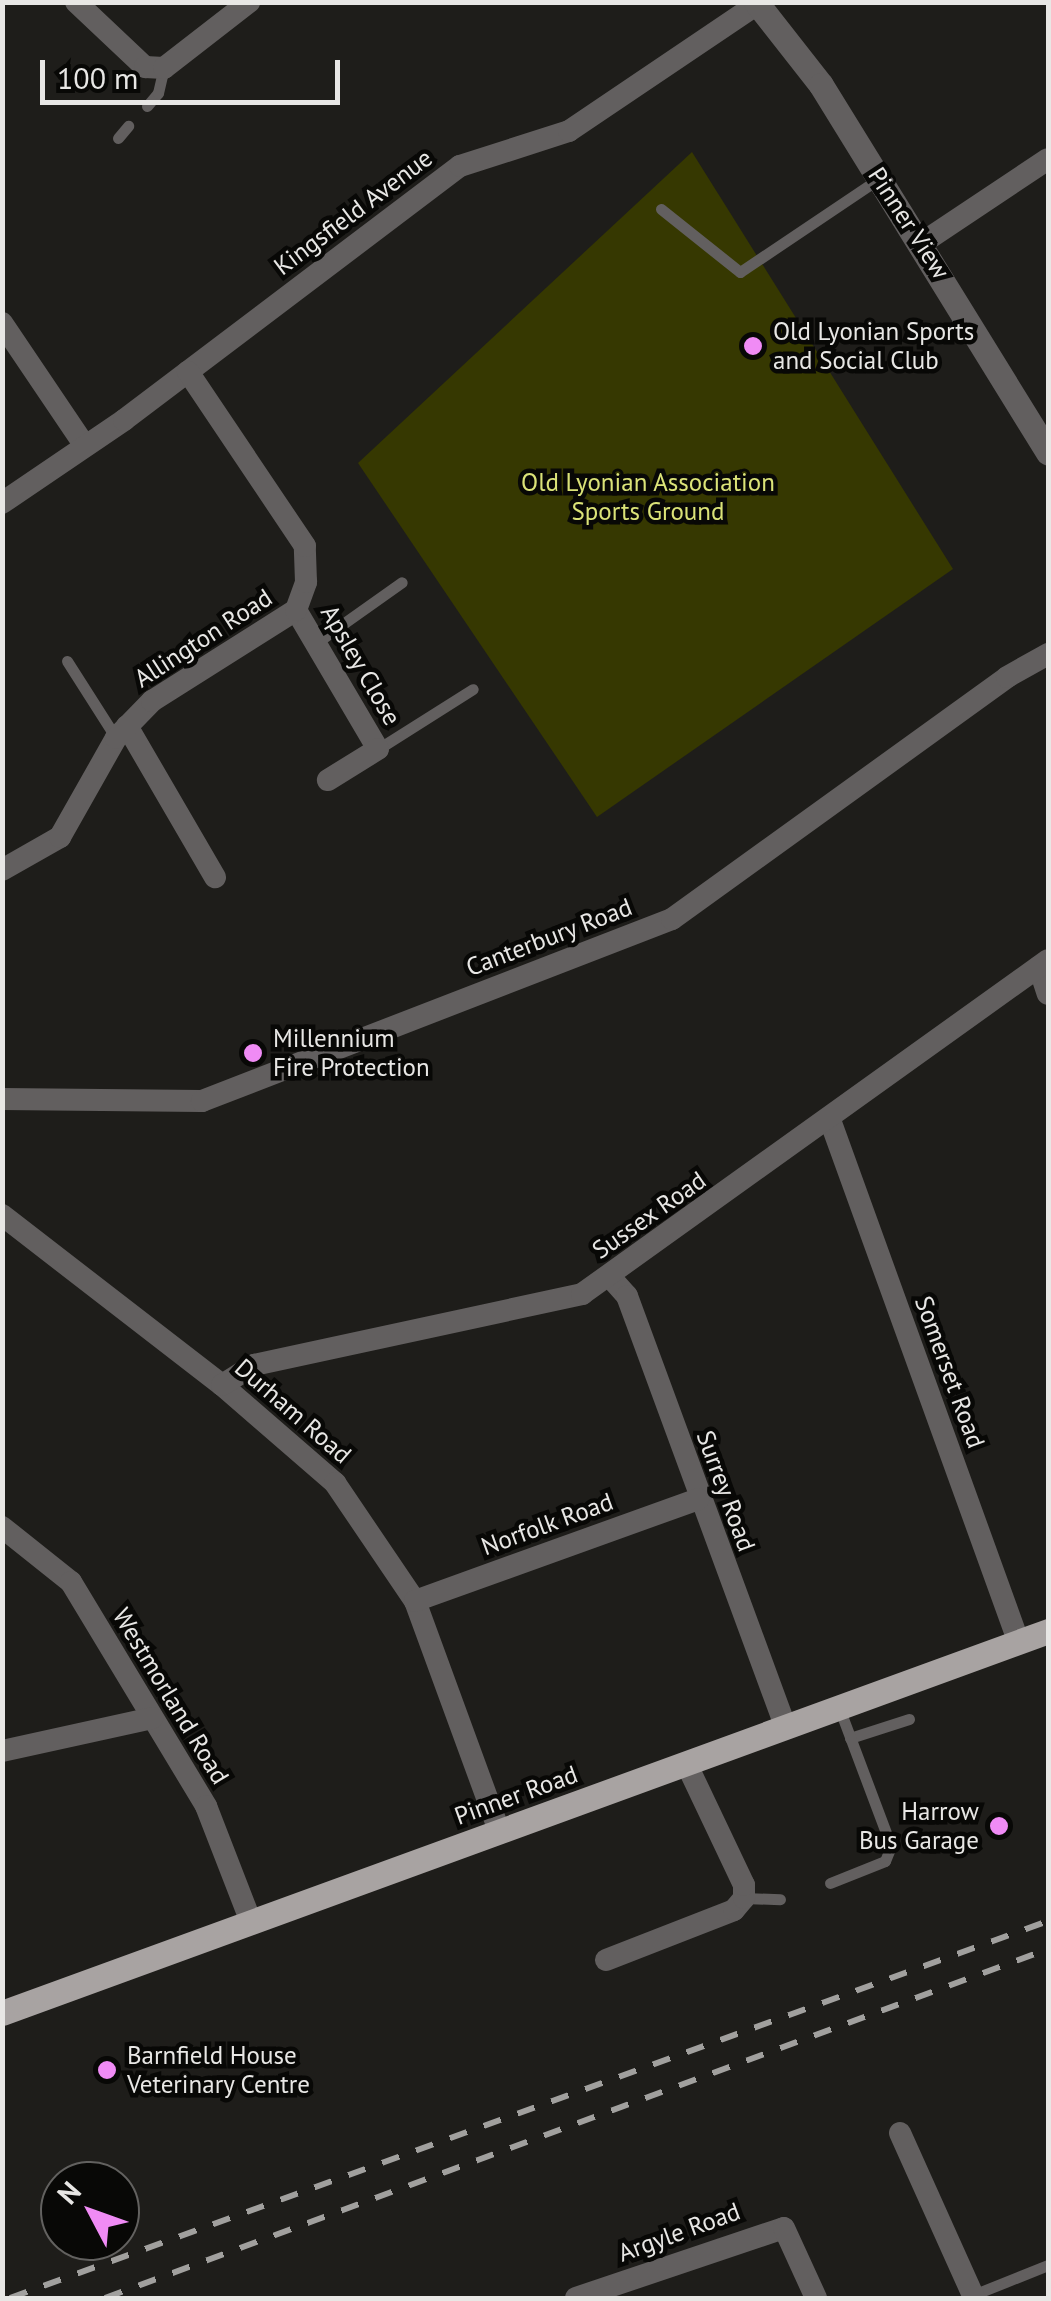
<!DOCTYPE html>
<html>
<head>
<meta charset="utf-8">
<style>
  body { margin:0 }
  #map { position:relative; width:1051px; height:2301px; overflow:hidden; background:#1e1d1a; font-family:"PT Sans",sans-serif }
  div>[style] { position:absolute }
  [style*='--x'] { left:calc(var(--x)*1px); top:calc(var(--y)*1px); width:calc(var(--w)*1px); rotate:calc(var(--a)*1deg) }
  .green>* { inset:0; background:#363801 }
  .service>* { height:11px; margin:-5.5px; padding:0 5.5px; transform-origin:5.5px; border-radius:5.5px; background:#625f5f }
  .minor>* { height:22px; margin:-11px; padding:0 11px; transform-origin:11px; border-radius:11px; background:#625f5f }
  .tertiary>* { height:25px; margin:-12.5px; padding:0 12.5px; transform-origin:12.5px; border-radius:12.5px; background:#625f5f }
  .primary>* { height:25px; margin:-12.5px; padding:0 12.5px; transform-origin:12.5px; border-radius:12.5px; background:#a8a3a2 }
  .rail>* { height:6px; margin-top:-3px; transform-origin:0; background:repeating-linear-gradient(90deg,#a1a09e 0 18px,transparent 0 36px) }
  .dots>* { width:28px; height:28px; translate:-50% -50%; box-sizing:border-box; border:5px solid #080806; border-radius:50% }
  span { translate:-50% -50%; white-space:nowrap; text-align:center; line-height:1.15; -webkit-text-stroke:9px #080806; paint-order:stroke }
  .street-label { font-size:25px; color:#e8e7e5 }
  .poi-label { font-size:25px; color:#e8e7e5 }
  .left { translate:0 -50%; text-align:left }
  .right { translate:-100% -50%; text-align:right }
  .park-label { font-size:25px; color:#dbe378 }
  .frame { position:absolute; inset:0; border:5px solid #e8e7e5; pointer-events:none }
  .north { position:absolute; left:40px; top:2161px; width:100px; height:100px; box-sizing:border-box; background:#080806; border:2px solid #62615f; border-radius:50%; rotate:311deg; font-size:28px; font-weight:700; line-height:40px; text-align:center; color:#e8e7e5 }
  .north::after { content:''; display:block; margin:auto; width:35px; height:45px; background:#f08bf5; clip-path:polygon(50% 0,100% 100%,50% 72%,0 100%) }
  .scale { position:absolute; left:40px; top:60px; width:300px; height:45px; box-sizing:border-box; border:5px solid #e8e7e5; border-top:0; padding-left:12px; font-size:30px; line-height:35px; white-space:nowrap; color:#e8e7e5; -webkit-text-stroke:8px #080806; paint-order:stroke }
</style>
</head>
<body>
<div id="map">
  <div class="green">
    <i style="clip-path:polygon(692px 152px,953px 569px,597px 817px,358px 463px)"></i>
  </div>
  <div class="service">
    <i style="--x:147;--y:106;--w:17;--a:-50"></i>
    <i style="--x:158;--y:93;--w:26;--a:-77"></i>
    <i style="--x:118;--y:138;--w:16;--a:-50"></i>
    <i style="--x:661;--y:209;--w:101;--a:38.6"></i>
    <i style="--x:740;--y:272;--w:169;--a:-33.9"></i>
    <i style="--x:316;--y:643;--w:105;--a:-35.3"></i>
    <i style="--x:67;--y:661;--w:91;--a:57.5"></i>
    <i style="--x:378;--y:749;--w:112;--a:-32.3"></i>
    <i style="--x:850;--y:1738;--w:62;--a:-17.9"></i>
    <i style="--x:830;--y:1883;--w:59;--a:-21.8"></i>
    <i style="--x:885;--y:1861;--w:16;--a:-68"></i>
    <i style="--x:891;--y:1846;--w:147;--a:-110.6"></i>
    <i style="--x:744;--y:1898;--w:36;--a:2"></i>
    <i style="--x:973;--y:2295;--w:81;--a:-21.8"></i>
  </div>
  <div class="minor">
    <i style="--x:76;--y:2;--w:95;--a:43.3"></i>
    <i style="--x:145;--y:67;--w:19;--a:3"></i>
    <i style="--x:164;--y:68;--w:108;--a:-37.8"></i>
    <i style="--x:922;--y:243;--w:151;--a:-33.7"></i>
    <i style="--x:2;--y:323;--w:148;--a:56"></i>
    <i style="--x:2;--y:503;--w:148;--a:-34.2"></i>
    <i style="--x:124;--y:420;--w:421;--a:-37.1"></i>
    <i style="--x:460;--y:166;--w:114;--a:-17.8"></i>
    <i style="--x:569;--y:131;--w:230;--a:-34"></i>
    <i style="--x:296;--y:610;--w:161;--a:59.5"></i>
    <i style="--x:378;--y:749;--w:59;--a:148.2"></i>
    <i style="--x:127;--y:726;--w:175;--a:59.8"></i>
    <i style="--x:2;--y:870;--w:67;--a:-29.6"></i>
    <i style="--x:60;--y:837;--w:114;--a:-60.5"></i>
    <i style="--x:116;--y:738;--w:52;--a:-45.8"></i>
    <i style="--x:152;--y:701;--w:170;--a:-32.3"></i>
    <i style="--x:296;--y:610;--w:30;--a:-70"></i>
    <i style="--x:306;--y:582;--w:36;--a:-92"></i>
    <i style="--x:305;--y:546;--w:210;--a:-123.9"></i>
    <i style="--x:1039;--y:967;--w:28;--a:72"></i>
    <i style="--x:2;--y:1099;--w:200;--a:0.6"></i>
    <i style="--x:202;--y:1101;--w:504;--a:-21.17"></i>
    <i style="--x:672;--y:919;--w:413;--a:-35.8"></i>
    <i style="--x:1007;--y:677;--w:47;--a:-29.3"></i>
    <i style="--x:830;--y:1120;--w:556;--a:70.13"></i>
    <i style="--x:2;--y:1215;--w:278;--a:37.7"></i>
    <i style="--x:222;--y:1385;--w:150;--a:40.9"></i>
    <i style="--x:335;--y:1483;--w:143;--a:55.9"></i>
    <i style="--x:415;--y:1601;--w:247;--a:69.9"></i>
    <i style="--x:610;--y:1277;--w:25;--a:48"></i>
    <i style="--x:627;--y:1296;--w:460;--a:69.8"></i>
    <i style="--x:222;--y:1385;--w:38;--a:-32"></i>
    <i style="--x:254;--y:1365;--w:336;--a:-12.2"></i>
    <i style="--x:582;--y:1294;--w:573;--a:-35.63"></i>
    <i style="--x:2;--y:1527;--w:88;--a:38.6"></i>
    <i style="--x:71;--y:1582;--w:262;--a:58.9"></i>
    <i style="--x:206;--y:1806;--w:124;--a:68.8"></i>
    <i style="--x:415;--y:1601;--w:301;--a:-19.8"></i>
    <i style="--x:2;--y:1751;--w:154;--a:-12.4"></i>
    <i style="--x:606;--y:1960;--w:137;--a:-21.3"></i>
    <i style="--x:734;--y:1910;--w:16;--a:-50"></i>
    <i style="--x:744;--y:1898;--w:13;--a:-90"></i>
    <i style="--x:744;--y:1885;--w:133;--a:-115.4"></i>
    <i style="--x:900;--y:2133;--w:181;--a:65.8"></i>
    <i style="--x:576;--y:2298;--w:219;--a:-18.6"></i>
    <i style="--x:784;--y:2228;--w:77;--a:65.4"></i>
  </div>
  <div class="tertiary">
    <i style="--x:756;--y:2;--w:105;--a:51.9"></i>
    <i style="--x:821;--y:85;--w:432;--a:58.3"></i>
  </div>
  <div class="primary">
    <i style="--x:2;--y:2013;--w:1114;--a:-20.06"></i>
  </div>
  <div class="rail">
    <i style="--x:10;--y:2298;--w:1104;--a:-19.96"></i>
    <i style="--x:105;--y:2298;--w:1006;--a:-20.31"></i>
  </div>
  <div class="dots">
    <i style="left:753px;top:346px;background:#f08bf5"></i>
    <i style="left:253px;top:1053px;background:#f08bf5"></i>
    <i style="left:999px;top:1826px;background:#f08bf5"></i>
    <i style="left:107px;top:2070px;background:#f08bf5"></i>
  </div>
  <div class="street-label">
    <span style="left:353px;top:212px;rotate:-37deg">Kingsfield Avenue</span>
    <span style="left:909px;top:223px;rotate:57deg">Pinner View</span>
    <span style="left:203px;top:638px;rotate:-33deg">Allington Road</span>
    <span style="left:361px;top:665px;rotate:60deg">Apsley Close</span>
    <span style="left:549px;top:937px;rotate:-21deg">Canterbury Road</span>
    <span style="left:649px;top:1215px;rotate:-35deg">Sussex Road</span>
    <span style="left:950px;top:1372px;rotate:70deg">Somerset Road</span>
    <span style="left:293px;top:1411px;rotate:41deg">Durham Road</span>
    <span style="left:726px;top:1491px;rotate:70deg">Surrey Road</span>
    <span style="left:547px;top:1524px;rotate:-20deg">Norfolk Road</span>
    <span style="left:171px;top:1696px;rotate:59deg">Westmorland Road</span>
    <span style="left:516px;top:1795px;rotate:-20deg">Pinner Road</span>
    <span style="left:679px;top:2232px;rotate:-20deg">Argyle Road</span>
  </div>
  <div class="poi-label">
    <span class="left" style="left:773px;top:346px">Old Lyonian Sports<br>and Social Club</span>
    <span class="left" style="left:273px;top:1053px">Millennium<br>Fire Protection</span>
    <span class="right" style="left:979px;top:1826px">Harrow<br>Bus Garage</span>
    <span class="left" style="left:127px;top:2070px">Barnfield House<br>Veterinary Centre</span>
  </div>
  <div class="park-label">
    <span style="left:648px;top:497px">Old Lyonian Association<br>Sports Ground</span>
  </div>
  <div class="frame"></div>
  <div class="north">N</div>
  <div class="scale">100 m</div>
</div>
</body>
</html>
